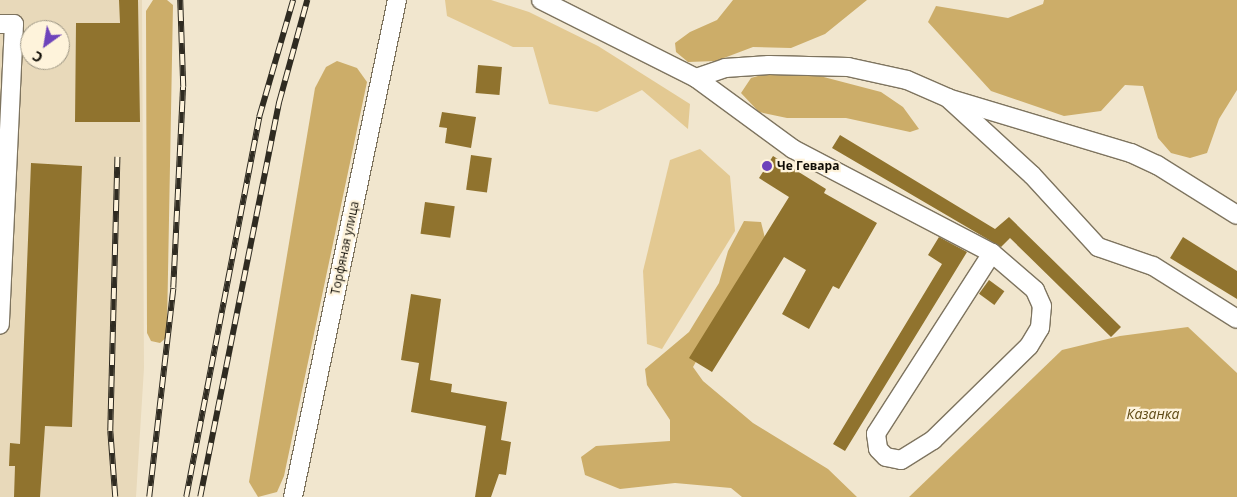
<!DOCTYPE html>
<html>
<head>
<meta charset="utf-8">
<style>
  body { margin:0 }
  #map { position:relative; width:1237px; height:497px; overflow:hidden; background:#f1e6ce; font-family:"Open Sans",sans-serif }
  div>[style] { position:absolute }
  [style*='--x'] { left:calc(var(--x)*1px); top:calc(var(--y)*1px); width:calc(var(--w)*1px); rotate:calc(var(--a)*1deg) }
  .built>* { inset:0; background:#e8d9ba }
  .green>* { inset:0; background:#e3c992 }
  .forest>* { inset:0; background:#ccad69 }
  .water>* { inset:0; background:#cbac68 }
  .building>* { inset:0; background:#90732e; transform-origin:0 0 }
  .roads { filter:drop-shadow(1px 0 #7e745f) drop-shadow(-1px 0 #7e745f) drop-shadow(0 1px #7e745f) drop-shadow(0 -1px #7e745f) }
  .minor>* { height:18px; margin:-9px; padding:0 9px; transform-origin:9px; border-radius:9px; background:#fff }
  .rail>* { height:5.5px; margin-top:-2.75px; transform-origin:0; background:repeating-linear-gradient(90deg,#fef3db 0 11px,#2f2b21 0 22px); box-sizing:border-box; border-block:1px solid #2f2b21 }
  .dots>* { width:14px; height:14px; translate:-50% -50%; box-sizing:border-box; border:2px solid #fef3db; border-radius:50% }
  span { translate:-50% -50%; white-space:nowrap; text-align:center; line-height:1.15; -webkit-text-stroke:4.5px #fef3db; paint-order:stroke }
  .poi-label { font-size:12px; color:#0f0c05; font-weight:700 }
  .left { translate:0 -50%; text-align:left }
  .street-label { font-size:12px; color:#0f0c05 }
  .water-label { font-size:14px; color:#604b16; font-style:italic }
  .north { position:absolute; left:20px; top:20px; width:50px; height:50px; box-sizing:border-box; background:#fef3db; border:1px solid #9e9785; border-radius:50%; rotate:212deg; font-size:14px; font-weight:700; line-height:20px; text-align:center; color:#0f0c05 }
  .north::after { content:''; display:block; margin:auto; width:18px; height:22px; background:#6e43bb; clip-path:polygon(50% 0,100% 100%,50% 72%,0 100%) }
</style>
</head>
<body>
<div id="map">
  <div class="built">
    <i style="clip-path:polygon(evenodd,0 0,142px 0,144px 368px,136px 497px,0 497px,0 0,30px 30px,60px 30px,60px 60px,30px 60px,30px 30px)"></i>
  </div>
  <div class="green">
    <i style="clip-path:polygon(445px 0,491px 0,529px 12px,598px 46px,690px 104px,688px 129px,642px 90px,597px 112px,549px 104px,533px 47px,513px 47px,447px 16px)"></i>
    <i style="clip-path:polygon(700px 149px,730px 176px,735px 231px,662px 349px,647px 344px,643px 271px,670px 160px)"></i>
  </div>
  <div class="forest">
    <i style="clip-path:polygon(153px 0,167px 0,173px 5px,167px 327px,167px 337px,160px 343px,151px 341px,147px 333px,146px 11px)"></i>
    <i style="clip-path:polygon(733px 0,867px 0,825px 34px,791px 48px,753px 47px,716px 61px,688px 62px,676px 52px,675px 43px,690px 32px,717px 20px)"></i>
    <i style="clip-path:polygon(1044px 0,1237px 0,1237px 90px,1219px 119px,1207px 153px,1190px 158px,1171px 153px,1158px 138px,1143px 86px,1125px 85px,1101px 111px,1064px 116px,991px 91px,928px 22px,936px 6px,1008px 18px,1043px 4px)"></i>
    <i style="clip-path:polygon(337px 61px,357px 68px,367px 82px,284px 476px,277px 492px,258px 497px,249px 482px,315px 88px,326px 67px)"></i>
    <i style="clip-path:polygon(768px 73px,816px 75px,881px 92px,903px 107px,919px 129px,910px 132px,846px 118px,787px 118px,759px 112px,741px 93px,751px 78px)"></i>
    <i style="clip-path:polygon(744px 221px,761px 222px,765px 238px,693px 367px,703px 381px,753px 423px,828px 469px,857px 497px,742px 497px,731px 488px,675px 483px,620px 489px,585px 475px,581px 457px,596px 446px,670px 441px,670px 420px,647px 385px,645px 369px,689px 332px,719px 283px,728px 251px)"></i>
  </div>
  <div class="water">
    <i style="clip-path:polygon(1188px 327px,1237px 373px,1237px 497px,909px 497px,1062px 350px,1120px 336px)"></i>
  </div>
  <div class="building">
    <i style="clip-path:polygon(119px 0,138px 0,140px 122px,75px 122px,76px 23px,120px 23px)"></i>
    <i style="left:478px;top:65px;width:24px;height:28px;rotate:5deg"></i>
    <i style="clip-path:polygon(442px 112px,476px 117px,471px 148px,445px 143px,447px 128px,439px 127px)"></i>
    <i style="clip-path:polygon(840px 135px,995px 229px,1009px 217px,1121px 327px,1111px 337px,1010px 238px,1001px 247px,832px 148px)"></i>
    <i style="left:471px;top:155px;width:21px;height:35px;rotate:8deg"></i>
    <i style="clip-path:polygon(773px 156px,826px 189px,824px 193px,877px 223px,839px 289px,833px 286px,809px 329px,782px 314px,806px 270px,784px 257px,712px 372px,689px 358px,789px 197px,759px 178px)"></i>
    <i style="clip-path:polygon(31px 163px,82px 166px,72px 427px,45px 426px,40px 497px,14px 497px,15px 466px,9px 466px,10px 443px,20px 444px)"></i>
    <i style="left:425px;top:202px;width:30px;height:32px;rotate:8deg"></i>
    <i style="clip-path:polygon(939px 237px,967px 252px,845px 451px,833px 444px,942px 264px,928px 255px)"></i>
    <i style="clip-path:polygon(1183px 237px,1237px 271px,1237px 299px,1170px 258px)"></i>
    <i style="left:989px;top:280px;width:19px;height:17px;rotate:36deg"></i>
    <i style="clip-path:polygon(411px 294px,441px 299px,430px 380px,452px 384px,451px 392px,507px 402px,501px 440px,511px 442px,506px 475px,499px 474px,491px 497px,475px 497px,486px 426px,411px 412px,419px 363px,401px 360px)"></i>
  </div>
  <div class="roads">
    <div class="minor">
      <i style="--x:541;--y:0;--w:174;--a:26.7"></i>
      <i style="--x:696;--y:78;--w:120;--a:36.2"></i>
      <i style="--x:793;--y:149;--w:225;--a:27.6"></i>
      <i style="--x:992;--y:253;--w:215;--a:122.7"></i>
      <i style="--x:876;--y:434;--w:15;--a:82"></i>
      <i style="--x:878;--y:449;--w:11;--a:45"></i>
      <i style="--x:886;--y:457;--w:15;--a:11"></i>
      <i style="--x:901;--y:460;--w:38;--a:-32"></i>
      <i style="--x:933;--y:440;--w:134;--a:-44.4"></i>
      <i style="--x:1029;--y:346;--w:21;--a:-59"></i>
      <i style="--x:1040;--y:328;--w:22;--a:-85"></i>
      <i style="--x:1042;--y:306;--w:17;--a:-114"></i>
      <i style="--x:1035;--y:290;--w:57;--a:-139.3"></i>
      <i style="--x:0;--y:24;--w:14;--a:0"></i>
      <i style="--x:14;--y:24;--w:301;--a:92.7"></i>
      <i style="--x:696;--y:78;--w:31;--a:-19"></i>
      <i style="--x:725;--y:68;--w:44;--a:-3.9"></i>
      <i style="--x:769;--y:65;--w:79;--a:1.5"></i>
      <i style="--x:848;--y:67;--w:60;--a:12.4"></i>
      <i style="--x:907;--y:80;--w:45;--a:23.7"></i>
      <i style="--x:948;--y:98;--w:114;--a:42.5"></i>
      <i style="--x:1032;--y:175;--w:98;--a:47.5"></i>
      <i style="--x:1098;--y:247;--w:58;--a:19.1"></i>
      <i style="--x:1153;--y:266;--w:99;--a:32.2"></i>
      <i style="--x:951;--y:99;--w:188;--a:16.7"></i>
      <i style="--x:1131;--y:153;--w:29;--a:25"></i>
      <i style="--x:1157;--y:165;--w:94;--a:32"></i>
      <i style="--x:293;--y:497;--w:508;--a:-78.18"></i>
    </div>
  </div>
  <div class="rail">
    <i style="--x:115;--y:497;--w:66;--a:-94.3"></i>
    <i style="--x:110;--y:431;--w:274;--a:-88.5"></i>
    <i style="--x:149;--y:497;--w:210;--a:-83.4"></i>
    <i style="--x:173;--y:288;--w:201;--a:-87.2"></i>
    <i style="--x:183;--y:87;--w:87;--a:-92"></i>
    <i style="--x:186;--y:497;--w:387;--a:-79.1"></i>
    <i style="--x:259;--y:117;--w:122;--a:-73.8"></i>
    <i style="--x:200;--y:497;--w:403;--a:-78.7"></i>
    <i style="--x:279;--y:102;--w:106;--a:-74.6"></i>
  </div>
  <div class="dots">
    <i style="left:767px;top:166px;background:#6e43bb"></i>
  </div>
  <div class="poi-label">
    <span class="left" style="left:777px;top:166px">Че Гевара</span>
  </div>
  <div class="street-label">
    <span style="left:345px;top:248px;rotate:-78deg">Торфяная улица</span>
  </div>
  <div class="water-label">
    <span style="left:1153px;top:414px">Казанка</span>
  </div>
  <div class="north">С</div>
</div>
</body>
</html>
